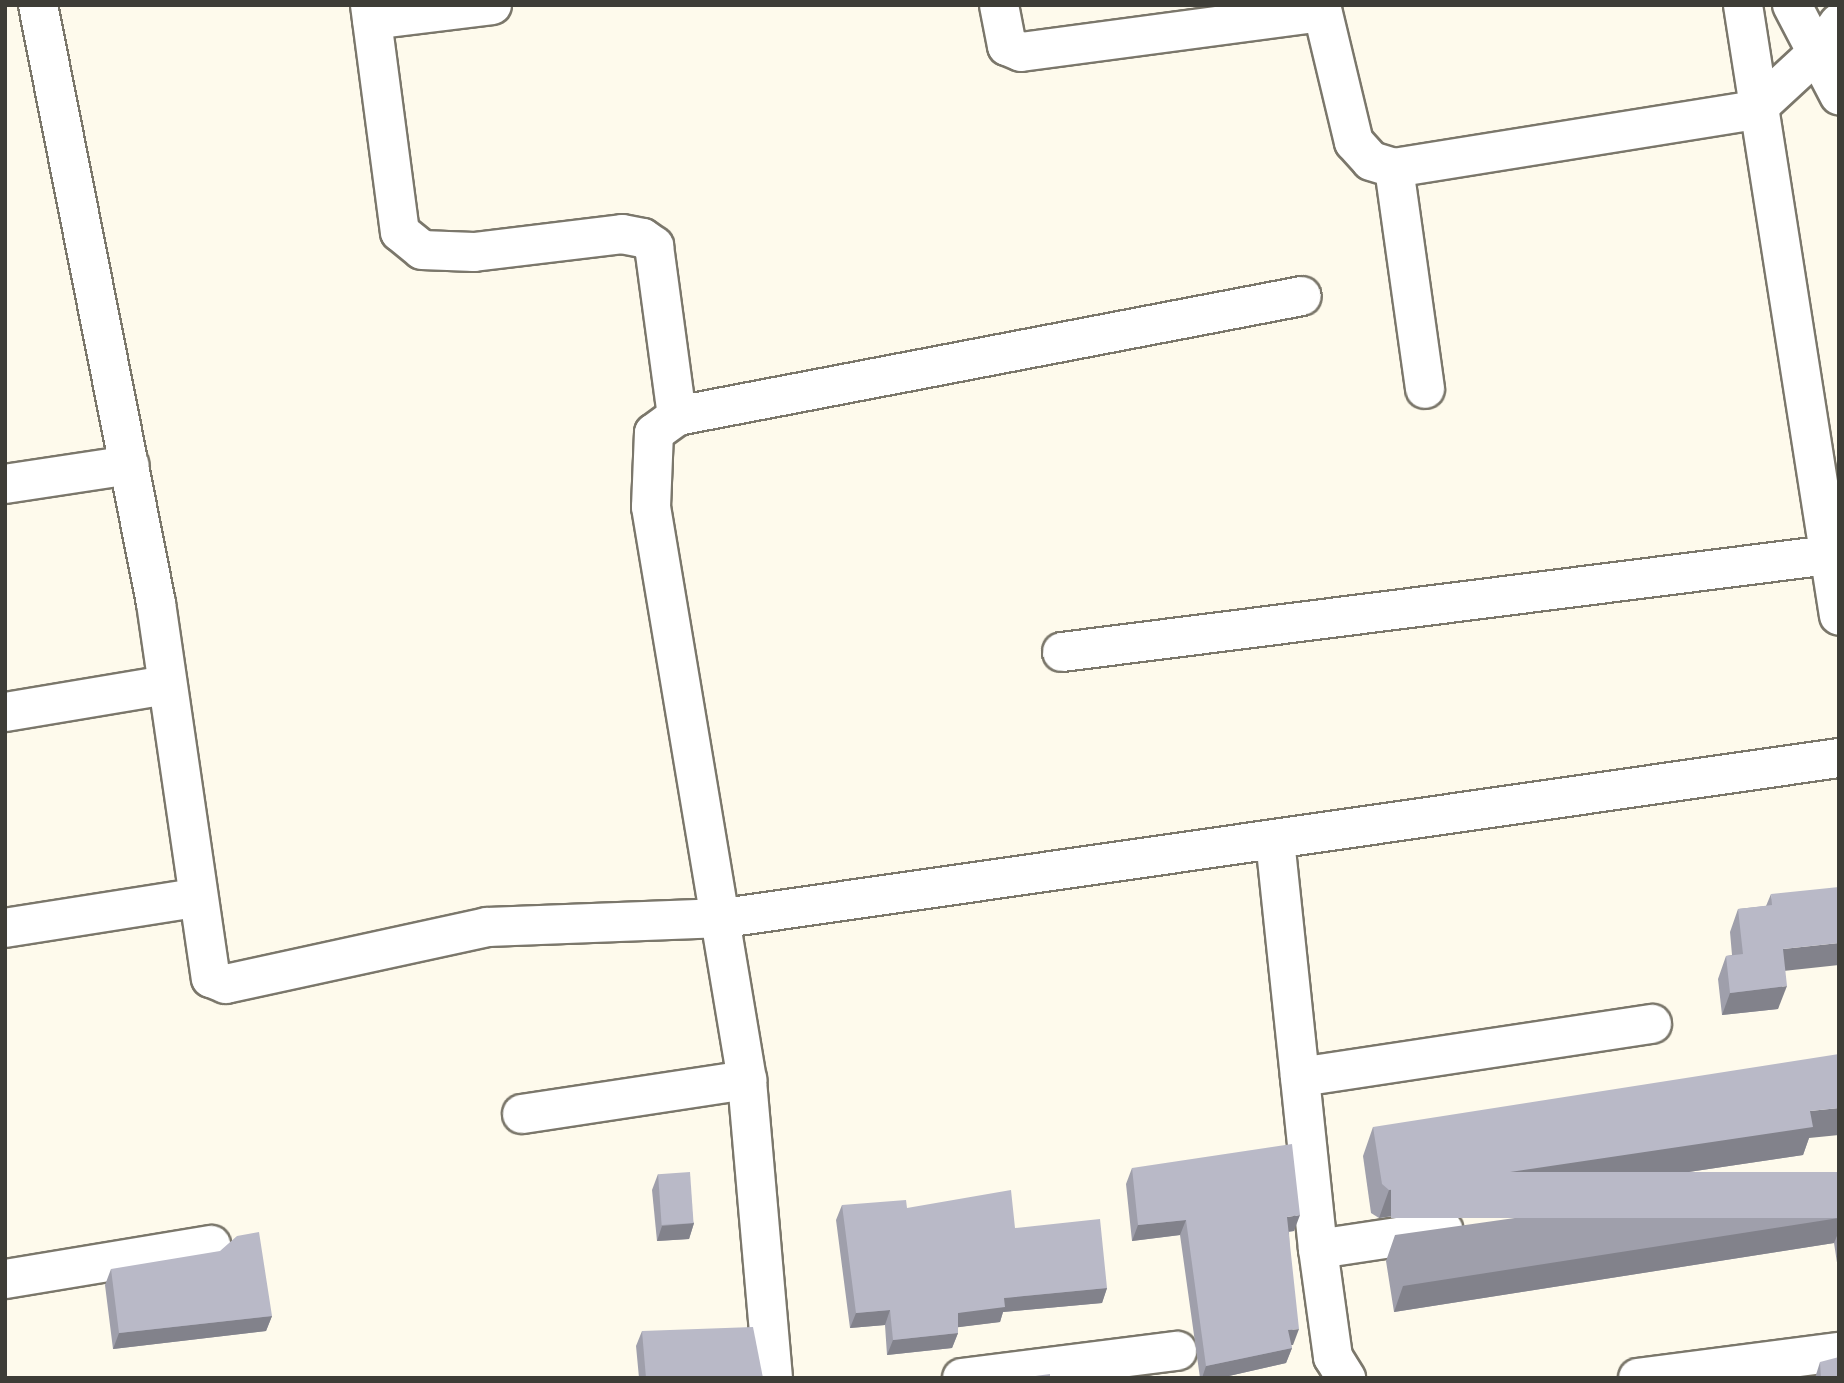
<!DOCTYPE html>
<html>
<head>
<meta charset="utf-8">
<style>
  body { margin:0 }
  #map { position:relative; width:1844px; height:1383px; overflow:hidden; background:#fefaec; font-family:"Space Grotesk",sans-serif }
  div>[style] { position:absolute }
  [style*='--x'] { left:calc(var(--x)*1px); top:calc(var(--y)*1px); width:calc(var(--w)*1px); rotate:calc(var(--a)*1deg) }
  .roads { filter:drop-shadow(2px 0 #7b776b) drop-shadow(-2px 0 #7b776b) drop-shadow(0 2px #7b776b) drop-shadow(0 -2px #7b776b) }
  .street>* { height:38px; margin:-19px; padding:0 19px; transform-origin:19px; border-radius:19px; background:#fff }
  .wall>* { inset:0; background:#9f9fab }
  .shaded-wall>* { inset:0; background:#82828b }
  .building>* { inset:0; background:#b9b9c7; transform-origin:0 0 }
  span { translate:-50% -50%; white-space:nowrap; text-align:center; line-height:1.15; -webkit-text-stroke:5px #fff; paint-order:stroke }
  .frame { position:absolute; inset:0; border:7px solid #3e3d37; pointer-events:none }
</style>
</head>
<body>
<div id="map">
  <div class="roads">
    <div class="street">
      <i style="--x:38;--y:5;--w:610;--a:78.84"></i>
      <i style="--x:156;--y:603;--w:379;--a:81.7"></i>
      <i style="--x:211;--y:978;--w:16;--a:22"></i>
      <i style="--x:226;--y:984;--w:267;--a:-12.3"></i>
      <i style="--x:487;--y:927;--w:237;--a:-2.2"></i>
      <i style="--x:724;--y:918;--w:1126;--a:-8.17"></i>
      <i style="--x:370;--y:5;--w:229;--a:82.5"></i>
      <i style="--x:400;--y:232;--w:28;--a:39"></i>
      <i style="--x:422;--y:250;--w:52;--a:2.2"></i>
      <i style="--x:474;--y:252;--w:149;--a:-6.9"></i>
      <i style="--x:622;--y:234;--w:21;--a:11"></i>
      <i style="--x:643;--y:238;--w:14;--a:36"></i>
      <i style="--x:654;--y:246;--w:172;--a:82.3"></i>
      <i style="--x:999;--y:5;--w:42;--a:79"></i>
      <i style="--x:1007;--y:46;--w:15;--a:23"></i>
      <i style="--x:1021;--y:52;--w:304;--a:-7.6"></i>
      <i style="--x:1321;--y:5;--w:141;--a:76.5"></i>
      <i style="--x:1354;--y:142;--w:25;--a:48"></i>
      <i style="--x:1371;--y:161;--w:24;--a:17"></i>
      <i style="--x:1394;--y:168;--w:366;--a:-9.1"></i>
      <i style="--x:1755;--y:110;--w:88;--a:-42.7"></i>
      <i style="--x:1820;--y:50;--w:33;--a:-55"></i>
      <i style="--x:1743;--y:5;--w:618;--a:81.07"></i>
      <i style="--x:1792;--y:5;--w:102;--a:62.4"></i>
      <i style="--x:372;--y:20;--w:121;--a:-7.1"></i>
      <i style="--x:1394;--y:168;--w:223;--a:82"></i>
      <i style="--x:5;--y:484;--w:126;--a:-8.6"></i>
      <i style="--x:1062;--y:652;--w:773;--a:-7.21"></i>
      <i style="--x:5;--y:712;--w:163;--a:-9.5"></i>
      <i style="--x:1275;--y:840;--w:411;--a:84"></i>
      <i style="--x:1318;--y:1249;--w:109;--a:82.1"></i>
      <i style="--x:1333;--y:1357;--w:25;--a:58"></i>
      <i style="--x:5;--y:928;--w:191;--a:-9"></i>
      <i style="--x:1300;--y:1077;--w:356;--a:-8.6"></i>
      <i style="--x:522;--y:1114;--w:228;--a:-8.6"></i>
      <i style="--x:1318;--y:1249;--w:127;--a:-8.6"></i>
      <i style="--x:5;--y:1279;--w:209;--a:-9.4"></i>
      <i style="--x:773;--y:1378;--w:299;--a:-95"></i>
      <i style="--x:747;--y:1080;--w:581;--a:-99.51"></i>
      <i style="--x:651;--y:507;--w:74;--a:-87.7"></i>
      <i style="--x:654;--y:433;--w:29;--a:-36"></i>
      <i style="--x:677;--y:416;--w:636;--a:-10.87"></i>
      <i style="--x:962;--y:1378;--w:217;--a:-7.2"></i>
      <i style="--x:1638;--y:1378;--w:203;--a:-7.4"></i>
    </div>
  </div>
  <div class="wall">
    <i style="clip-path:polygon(1771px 894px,1785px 971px,1778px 1009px,1722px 1015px,1718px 979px,1726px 956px,1732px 955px,1730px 932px,1738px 909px,1766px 906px)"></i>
    <i style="clip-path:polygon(1373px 1127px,1809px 1138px,1803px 1155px,1379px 1218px,1371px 1213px,1363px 1156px)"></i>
    <i style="clip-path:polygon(1132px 1168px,1294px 1231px,1289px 1232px,1293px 1345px,1291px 1345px,1292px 1348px,1286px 1363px,1220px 1378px,1200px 1378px,1180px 1235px,1132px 1241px,1126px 1184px)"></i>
    <i style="clip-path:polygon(1839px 1172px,1839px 1276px,1834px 1243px,1394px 1312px,1386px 1261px,1395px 1235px)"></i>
    <i style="clip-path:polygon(658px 1174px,694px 1223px,689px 1239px,657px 1241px,652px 1190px)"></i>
    <i style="clip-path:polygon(842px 1205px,907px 1208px,1015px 1228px,1107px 1288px,1102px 1303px,1003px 1312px,1000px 1322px,958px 1327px,958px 1333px,952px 1348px,887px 1355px,885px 1325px,850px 1328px,836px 1220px)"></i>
    <i style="clip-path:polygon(111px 1269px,272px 1316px,266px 1331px,113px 1349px,105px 1285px)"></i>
    <i style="clip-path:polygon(642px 1331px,763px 1378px,639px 1378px,636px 1346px)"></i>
    <i style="clip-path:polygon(1820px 1362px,1839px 1378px,1815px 1378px)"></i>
  </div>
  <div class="shaded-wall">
    <i style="clip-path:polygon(1839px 943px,1839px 965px,1774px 972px,1783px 949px)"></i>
    <i style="clip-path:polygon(1787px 986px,1778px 1009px,1722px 1015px,1730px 993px)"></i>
    <i style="clip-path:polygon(1839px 1108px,1839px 1135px,1809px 1138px,1803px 1155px,1379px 1218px,1389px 1190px,1810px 1111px)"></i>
    <i style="clip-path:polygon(1300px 1215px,1294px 1231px,1281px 1232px,1287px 1217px)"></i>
    <i style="clip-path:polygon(1839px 1218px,1839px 1231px,1834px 1243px,1394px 1312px,1403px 1286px)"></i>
    <i style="clip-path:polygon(1186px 1220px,1180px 1235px,1132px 1241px,1138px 1225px)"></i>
    <i style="clip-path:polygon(694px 1223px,689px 1239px,657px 1241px,662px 1226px)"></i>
    <i style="clip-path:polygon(1107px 1288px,1102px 1303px,1003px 1312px,1000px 1322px,952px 1328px,958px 1313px,1004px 1298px)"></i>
    <i style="clip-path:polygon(890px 1310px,885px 1325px,850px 1328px,856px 1313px)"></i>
    <i style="clip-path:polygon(272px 1316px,266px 1331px,113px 1349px,119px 1333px)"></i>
    <i style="clip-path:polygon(1299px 1329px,1293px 1345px,1282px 1346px,1288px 1330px)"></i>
    <i style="clip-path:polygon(958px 1333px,952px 1348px,887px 1355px,893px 1340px)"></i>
    <i style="clip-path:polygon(1292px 1348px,1286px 1363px,1220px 1378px,1202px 1378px,1206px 1366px)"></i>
  </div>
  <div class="building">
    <i style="clip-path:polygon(1839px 887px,1839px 943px,1783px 949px,1787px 986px,1730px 993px,1726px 956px,1743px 954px,1738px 909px,1772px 905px,1771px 894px)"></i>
    <i style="clip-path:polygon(1839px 1054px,1839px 1108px,1810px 1111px,1813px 1127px,1389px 1190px,1382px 1184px,1373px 1127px)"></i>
    <i style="clip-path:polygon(1292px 1144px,1300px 1215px,1287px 1217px,1299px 1329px,1288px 1330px,1292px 1348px,1206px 1366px,1186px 1220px,1138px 1225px,1132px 1168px)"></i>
    <i style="left:690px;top:1172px;width:51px;height:32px;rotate:86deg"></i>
    <i style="left:1839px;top:1172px;width:46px;height:448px;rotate:90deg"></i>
    <i style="clip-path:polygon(1011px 1190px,1015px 1228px,1100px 1219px,1107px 1288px,1004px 1298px,1005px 1307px,958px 1313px,958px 1333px,893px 1340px,890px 1310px,856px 1313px,842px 1205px,906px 1200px,907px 1208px)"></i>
    <i style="clip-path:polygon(259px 1232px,272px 1316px,119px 1333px,111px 1269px,220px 1251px,237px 1236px)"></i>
    <i style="clip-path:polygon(753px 1327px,763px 1378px,646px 1378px,642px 1331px)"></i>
    <i style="clip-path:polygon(1839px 1357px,1839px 1378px,1821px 1378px,1820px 1362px)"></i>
    <i style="clip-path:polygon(1050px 1374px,1050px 1378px,1021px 1378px)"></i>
  </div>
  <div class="frame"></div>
</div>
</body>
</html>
